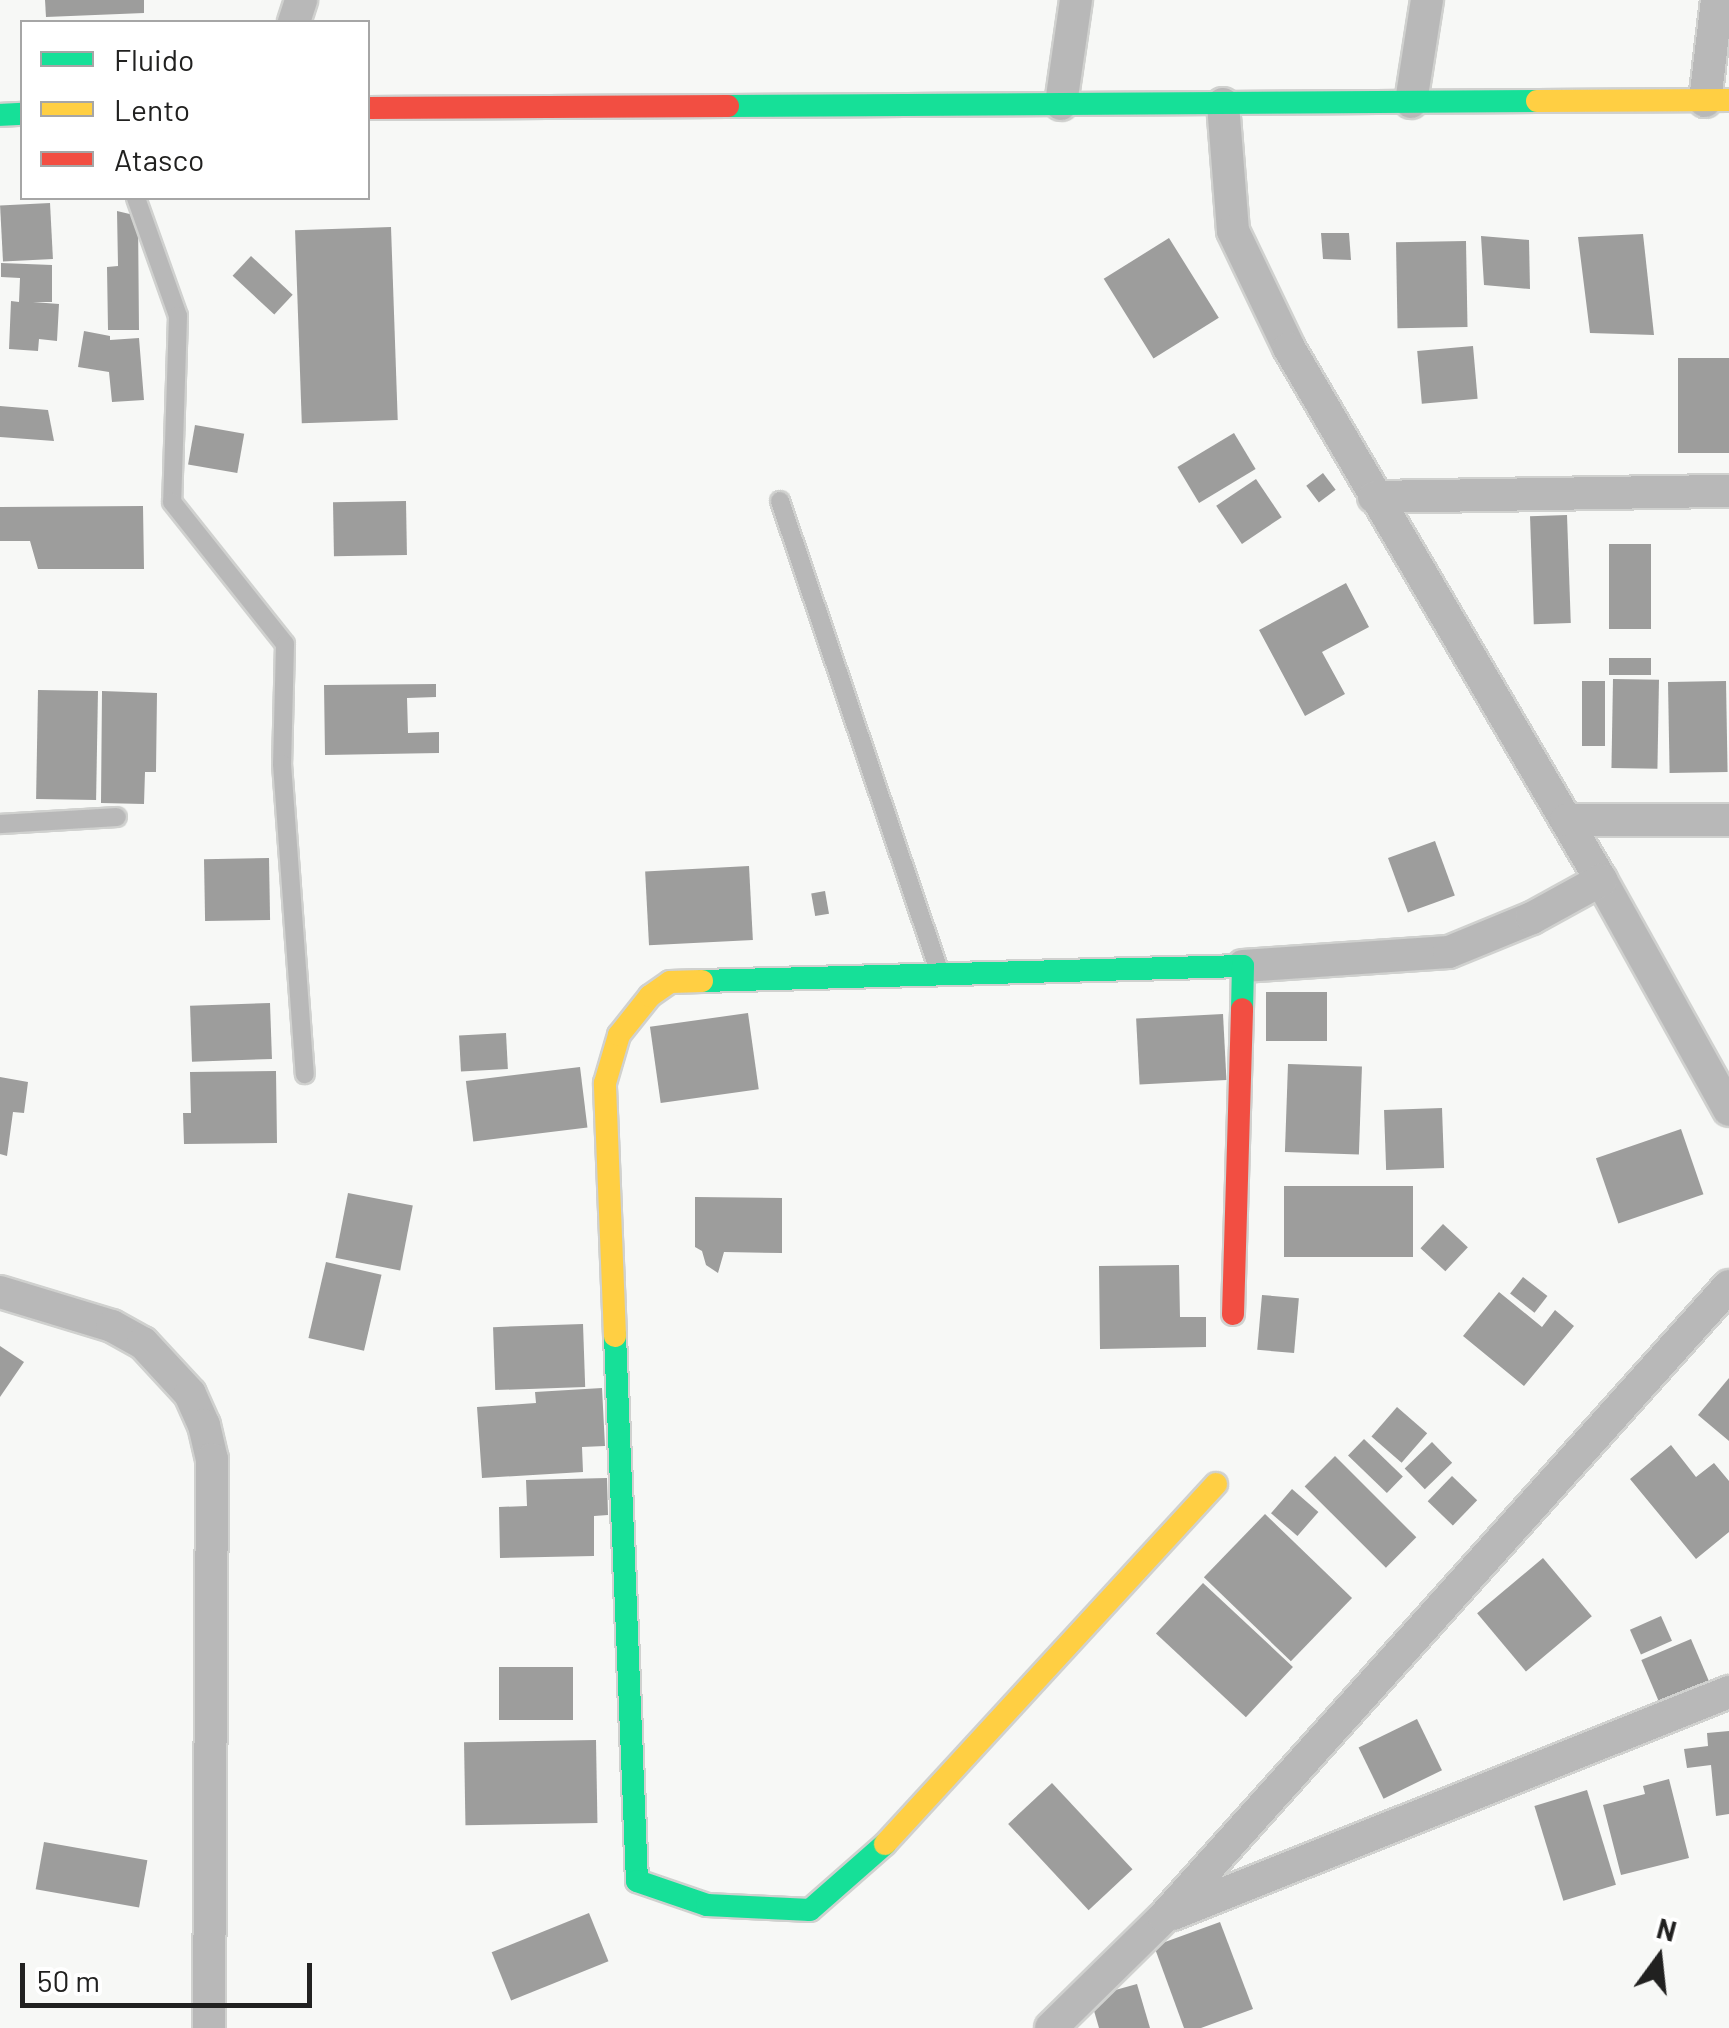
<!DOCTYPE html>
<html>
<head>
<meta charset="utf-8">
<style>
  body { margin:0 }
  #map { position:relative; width:1729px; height:2028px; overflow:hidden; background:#f7f8f6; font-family:Barlow,sans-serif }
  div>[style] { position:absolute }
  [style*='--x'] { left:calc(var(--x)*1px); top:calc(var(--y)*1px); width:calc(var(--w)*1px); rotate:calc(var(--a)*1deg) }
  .building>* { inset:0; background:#9d9d9c; transform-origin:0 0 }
  .roads { filter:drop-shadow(2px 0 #d0d1cf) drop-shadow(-2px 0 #d0d1cf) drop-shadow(0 2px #d0d1cf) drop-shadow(0 -2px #d0d1cf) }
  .lane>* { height:18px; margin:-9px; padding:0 9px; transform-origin:9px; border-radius:9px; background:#b8b8b8 }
  .street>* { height:32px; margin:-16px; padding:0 16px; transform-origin:16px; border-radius:16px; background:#b8b8b8 }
  .fast>* { height:22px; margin:-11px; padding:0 11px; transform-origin:11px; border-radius:11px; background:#16e098 }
  .slow>* { height:22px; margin:-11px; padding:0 11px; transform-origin:11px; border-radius:11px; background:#ffcf43 }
  .jam>* { height:22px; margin:-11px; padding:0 11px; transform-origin:11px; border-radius:11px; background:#f24e42 }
  span { translate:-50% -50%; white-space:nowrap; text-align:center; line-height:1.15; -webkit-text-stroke:10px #fff; paint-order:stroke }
  .legend { position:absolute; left:20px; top:20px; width:350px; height:180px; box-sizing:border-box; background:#fff; border:2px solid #a6a6a6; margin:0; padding:12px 18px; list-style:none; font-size:30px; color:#212120 }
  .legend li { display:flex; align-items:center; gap:20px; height:50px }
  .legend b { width:50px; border:2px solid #a6a6a6 }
  .north { position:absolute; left:1609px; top:1908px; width:100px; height:100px; -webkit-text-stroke:8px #fff; paint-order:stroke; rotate:15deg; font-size:28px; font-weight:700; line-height:40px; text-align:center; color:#212120 }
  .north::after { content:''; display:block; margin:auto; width:35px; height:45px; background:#212120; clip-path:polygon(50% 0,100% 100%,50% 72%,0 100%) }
  .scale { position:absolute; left:20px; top:1963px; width:292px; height:45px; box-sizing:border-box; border:5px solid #212120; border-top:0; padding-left:12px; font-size:30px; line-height:35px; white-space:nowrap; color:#212120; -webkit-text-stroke:8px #fff; paint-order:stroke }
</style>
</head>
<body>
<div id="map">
  <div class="building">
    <i style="clip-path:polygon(45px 0,144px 0,144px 13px,46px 17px)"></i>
    <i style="left:50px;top:203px;width:56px;height:50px;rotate:87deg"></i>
    <i style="clip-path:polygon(117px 211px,138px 216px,139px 330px,108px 330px,107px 267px,118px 266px)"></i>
    <i style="left:391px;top:227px;width:193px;height:96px;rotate:88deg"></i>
    <i style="clip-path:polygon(1321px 233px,1349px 233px,1351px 260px,1323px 259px)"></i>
    <i style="clip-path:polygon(1643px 234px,1654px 335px,1590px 333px,1578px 237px)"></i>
    <i style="clip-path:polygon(1481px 236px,1529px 240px,1530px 289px,1484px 285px)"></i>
    <i style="left:1169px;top:238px;width:94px;height:77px;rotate:58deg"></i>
    <i style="left:1466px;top:241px;width:86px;height:70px;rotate:89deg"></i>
    <i style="left:251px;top:256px;width:57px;height:27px;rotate:43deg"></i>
    <i style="clip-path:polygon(1px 263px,52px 265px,52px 302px,33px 302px,59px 304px,57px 341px,39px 339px,38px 351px,9px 349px,11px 301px,19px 302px,20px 278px,1px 277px)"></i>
    <i style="clip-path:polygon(84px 331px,110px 336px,110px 340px,139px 338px,144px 400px,112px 402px,109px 372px,78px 367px)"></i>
    <i style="left:1473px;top:346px;width:53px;height:56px;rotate:85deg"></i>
    <i style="left:1678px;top:358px;width:51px;height:95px"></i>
    <i style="clip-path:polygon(0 406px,48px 410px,54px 441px,0 437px)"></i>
    <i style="left:195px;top:425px;width:50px;height:40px;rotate:10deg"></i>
    <i style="left:1234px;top:433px;width:42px;height:66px;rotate:59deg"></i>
    <i style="left:1323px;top:473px;width:21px;height:21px;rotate:53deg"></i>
    <i style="left:1256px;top:479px;width:46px;height:48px;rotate:56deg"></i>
    <i style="left:406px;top:501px;width:54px;height:73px;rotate:89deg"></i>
    <i style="clip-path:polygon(143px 506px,144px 569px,38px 569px,30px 541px,0 541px,0 507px)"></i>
    <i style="left:1567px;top:515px;width:108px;height:37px;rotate:88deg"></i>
    <i style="left:1609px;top:544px;width:42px;height:85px"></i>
    <i style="clip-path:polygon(1346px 583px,1369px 627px,1322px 652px,1345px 694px,1305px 716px,1259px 630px)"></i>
    <i style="left:1609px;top:658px;width:42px;height:17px"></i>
    <i style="left:1613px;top:679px;width:46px;height:89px;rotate:1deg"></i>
    <i style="left:1582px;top:681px;width:23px;height:65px"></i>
    <i style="left:1726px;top:681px;width:91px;height:58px;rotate:89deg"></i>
    <i style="clip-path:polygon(436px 684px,436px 697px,407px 698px,408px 733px,439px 732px,439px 753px,325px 755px,324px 685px)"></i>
    <i style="left:38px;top:690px;width:60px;height:109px;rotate:1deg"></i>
    <i style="clip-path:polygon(102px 691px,157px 693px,156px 772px,145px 772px,144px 804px,101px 803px)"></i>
    <i style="left:1435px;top:841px;width:58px;height:50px;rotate:70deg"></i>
    <i style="left:269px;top:858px;width:62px;height:65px;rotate:89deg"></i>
    <i style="left:749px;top:866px;width:74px;height:104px;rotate:87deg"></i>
    <i style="left:825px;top:891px;width:23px;height:14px;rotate:80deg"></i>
    <i style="left:1266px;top:992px;width:61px;height:49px"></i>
    <i style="left:270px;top:1003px;width:56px;height:80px;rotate:88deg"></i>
    <i style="left:748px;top:1013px;width:77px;height:99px;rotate:82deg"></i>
    <i style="left:1223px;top:1014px;width:66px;height:87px;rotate:87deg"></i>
    <i style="left:506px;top:1033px;width:36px;height:47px;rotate:87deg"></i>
    <i style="left:1288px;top:1064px;width:74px;height:88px;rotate:2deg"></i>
    <i style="left:580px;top:1067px;width:61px;height:115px;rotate:83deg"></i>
    <i style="clip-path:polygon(276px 1071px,277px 1143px,184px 1144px,183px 1113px,191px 1113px,190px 1072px)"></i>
    <i style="clip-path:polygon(0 1077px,28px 1082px,24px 1113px,13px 1112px,7px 1156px,0 1154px)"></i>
    <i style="left:1442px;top:1108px;width:60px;height:58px;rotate:88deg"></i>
    <i style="left:1681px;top:1129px;width:69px;height:90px;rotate:71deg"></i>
    <i style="left:1284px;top:1186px;width:129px;height:71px"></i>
    <i style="left:348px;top:1193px;width:66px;height:66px;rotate:11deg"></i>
    <i style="clip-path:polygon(695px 1197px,782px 1198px,782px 1253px,724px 1252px,718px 1273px,706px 1265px,702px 1251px,695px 1247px)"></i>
    <i style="left:1443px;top:1224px;width:34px;height:33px;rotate:43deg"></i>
    <i style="left:326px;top:1262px;width:57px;height:78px;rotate:13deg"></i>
    <i style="clip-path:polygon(1179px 1265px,1180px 1317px,1206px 1317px,1206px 1347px,1100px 1349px,1099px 1266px)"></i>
    <i style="left:1523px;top:1277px;width:31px;height:21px;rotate:38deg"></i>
    <i style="clip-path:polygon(1499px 1292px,1542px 1327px,1555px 1310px,1574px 1326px,1524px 1386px,1463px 1336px)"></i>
    <i style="left:1262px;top:1295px;width:37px;height:55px;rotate:5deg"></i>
    <i style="left:583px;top:1324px;width:63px;height:90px;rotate:88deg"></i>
    <i style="clip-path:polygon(0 1346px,24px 1362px,0 1397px)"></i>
    <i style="clip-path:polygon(1729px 1378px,1729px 1441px,1698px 1415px)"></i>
    <i style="clip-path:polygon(602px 1388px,605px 1446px,582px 1447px,583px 1472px,482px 1478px,477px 1407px,536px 1403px,535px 1392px)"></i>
    <i style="left:1397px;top:1407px;width:40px;height:39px;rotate:41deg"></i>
    <i style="left:1364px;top:1439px;width:54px;height:23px;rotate:44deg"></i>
    <i style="left:1432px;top:1442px;width:29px;height:38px;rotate:46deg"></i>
    <i style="clip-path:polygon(1671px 1445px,1696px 1477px,1714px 1463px,1729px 1481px,1729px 1532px,1696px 1559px,1630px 1479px)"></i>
    <i style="left:1335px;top:1456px;width:115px;height:43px;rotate:45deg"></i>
    <i style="left:1452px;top:1476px;width:35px;height:35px;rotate:44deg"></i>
    <i style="clip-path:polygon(607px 1478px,608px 1515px,594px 1516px,594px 1556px,500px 1558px,499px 1507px,527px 1506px,526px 1480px)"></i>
    <i style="left:1292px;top:1489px;width:35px;height:32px;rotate:41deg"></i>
    <i style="left:1265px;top:1514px;width:121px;height:88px;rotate:44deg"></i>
    <i style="left:1543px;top:1558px;width:76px;height:86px;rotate:50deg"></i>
    <i style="left:1203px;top:1583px;width:123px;height:69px;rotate:43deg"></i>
    <i style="left:1661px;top:1616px;width:27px;height:34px;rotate:66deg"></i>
    <i style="left:1691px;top:1639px;width:46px;height:54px;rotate:67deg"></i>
    <i style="left:499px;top:1667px;width:74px;height:53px"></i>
    <i style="left:1417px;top:1719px;width:57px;height:65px;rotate:64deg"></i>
    <i style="clip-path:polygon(1729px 1731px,1729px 1814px,1716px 1816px,1711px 1765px,1687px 1768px,1684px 1749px,1708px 1746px,1707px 1733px)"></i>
    <i style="left:596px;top:1740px;width:83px;height:132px;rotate:89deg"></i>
    <i style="clip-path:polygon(1669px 1779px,1689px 1858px,1621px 1875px,1603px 1805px,1645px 1794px,1643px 1786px)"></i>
    <i style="left:1052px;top:1783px;width:118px;height:60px;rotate:47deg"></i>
    <i style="left:1587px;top:1790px;width:99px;height:55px;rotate:73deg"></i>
    <i style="left:44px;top:1842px;width:105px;height:48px;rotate:10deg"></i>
    <i style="left:589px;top:1913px;width:52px;height:105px;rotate:68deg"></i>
    <i style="clip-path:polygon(1220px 1922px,1253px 2009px,1201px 2028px,1184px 2028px,1154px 1946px)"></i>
    <i style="clip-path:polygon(1137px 1984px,1150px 2028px,1099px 2028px,1090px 1997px)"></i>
  </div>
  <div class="roads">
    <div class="lane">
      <i style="--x:136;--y:198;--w:125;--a:70.4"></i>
      <i style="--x:178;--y:316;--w:186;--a:91.8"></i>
      <i style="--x:172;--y:502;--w:181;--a:51.5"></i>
      <i style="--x:285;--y:644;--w:120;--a:91.4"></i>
      <i style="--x:282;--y:764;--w:311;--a:85.8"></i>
      <i style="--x:780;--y:501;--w:496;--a:71.3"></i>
      <i style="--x:0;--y:824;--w:117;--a:-3.4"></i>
    </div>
    <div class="street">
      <i style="--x:294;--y:22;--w:23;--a:-72"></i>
      <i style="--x:1705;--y:101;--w:102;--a:-83.2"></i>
      <i style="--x:1411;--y:102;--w:103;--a:-81.1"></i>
      <i style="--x:1061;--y:104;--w:105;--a:-81.8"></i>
      <i style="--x:1223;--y:104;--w:127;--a:85.5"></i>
      <i style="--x:1233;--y:231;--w:130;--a:64.4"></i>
      <i style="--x:1289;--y:348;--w:617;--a:59.61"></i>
      <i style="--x:1601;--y:880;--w:263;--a:60.9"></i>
      <i style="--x:1374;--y:497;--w:355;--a:-1"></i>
      <i style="--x:1566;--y:820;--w:163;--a:0"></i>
      <i style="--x:1243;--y:966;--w:206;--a:-3.9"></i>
      <i style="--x:1449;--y:952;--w:90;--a:-22.3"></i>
      <i style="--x:1532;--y:918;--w:79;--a:-28.8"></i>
      <i style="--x:0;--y:1292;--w:117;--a:16.9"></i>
      <i style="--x:112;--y:1326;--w:35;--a:29"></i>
      <i style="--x:143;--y:1343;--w:69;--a:47.3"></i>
      <i style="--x:190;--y:1394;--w:34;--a:66"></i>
      <i style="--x:204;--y:1425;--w:35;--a:77"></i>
      <i style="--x:212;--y:1459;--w:569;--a:90.3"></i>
      <i style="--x:1173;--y:1914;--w:599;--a:-21.77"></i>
      <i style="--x:1051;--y:2028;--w:158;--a:-44.5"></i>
      <i style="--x:1164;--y:1917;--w:847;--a:-48.16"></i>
    </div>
    <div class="fast">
      <i style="--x:728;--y:106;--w:809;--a:-0.35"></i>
      <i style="--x:0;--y:115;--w:22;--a:-3"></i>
      <i style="--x:702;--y:981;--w:541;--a:-1.59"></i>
      <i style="--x:1243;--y:966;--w:43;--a:91.3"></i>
      <i style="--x:615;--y:1336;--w:545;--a:87.69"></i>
      <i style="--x:637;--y:1881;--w:74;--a:18.9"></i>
      <i style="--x:707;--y:1905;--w:103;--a:2.8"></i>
      <i style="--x:810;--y:1910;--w:100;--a:-41.3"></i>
    </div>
    <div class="slow">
      <i style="--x:1537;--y:101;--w:192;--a:-0.3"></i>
      <i style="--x:615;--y:1336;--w:253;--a:-92.3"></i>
      <i style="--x:605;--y:1083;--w:50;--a:-73.7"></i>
      <i style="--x:619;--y:1035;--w:50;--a:-51.5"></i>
      <i style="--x:650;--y:996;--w:24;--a:-35"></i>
      <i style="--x:670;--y:982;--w:32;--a:-2"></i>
      <i style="--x:885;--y:1844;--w:489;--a:-47.4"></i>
    </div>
    <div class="jam">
      <i style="--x:368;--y:108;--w:360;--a:-0.3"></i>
      <i style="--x:1233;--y:1314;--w:305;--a:-88.3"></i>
    </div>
  </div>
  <ul class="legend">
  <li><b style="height:12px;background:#16e098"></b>Fluido</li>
  <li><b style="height:12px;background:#ffcf43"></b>Lento</li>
  <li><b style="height:12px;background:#f24e42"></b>Atasco</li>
  </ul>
  <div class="north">N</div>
  <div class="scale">50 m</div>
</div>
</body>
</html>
